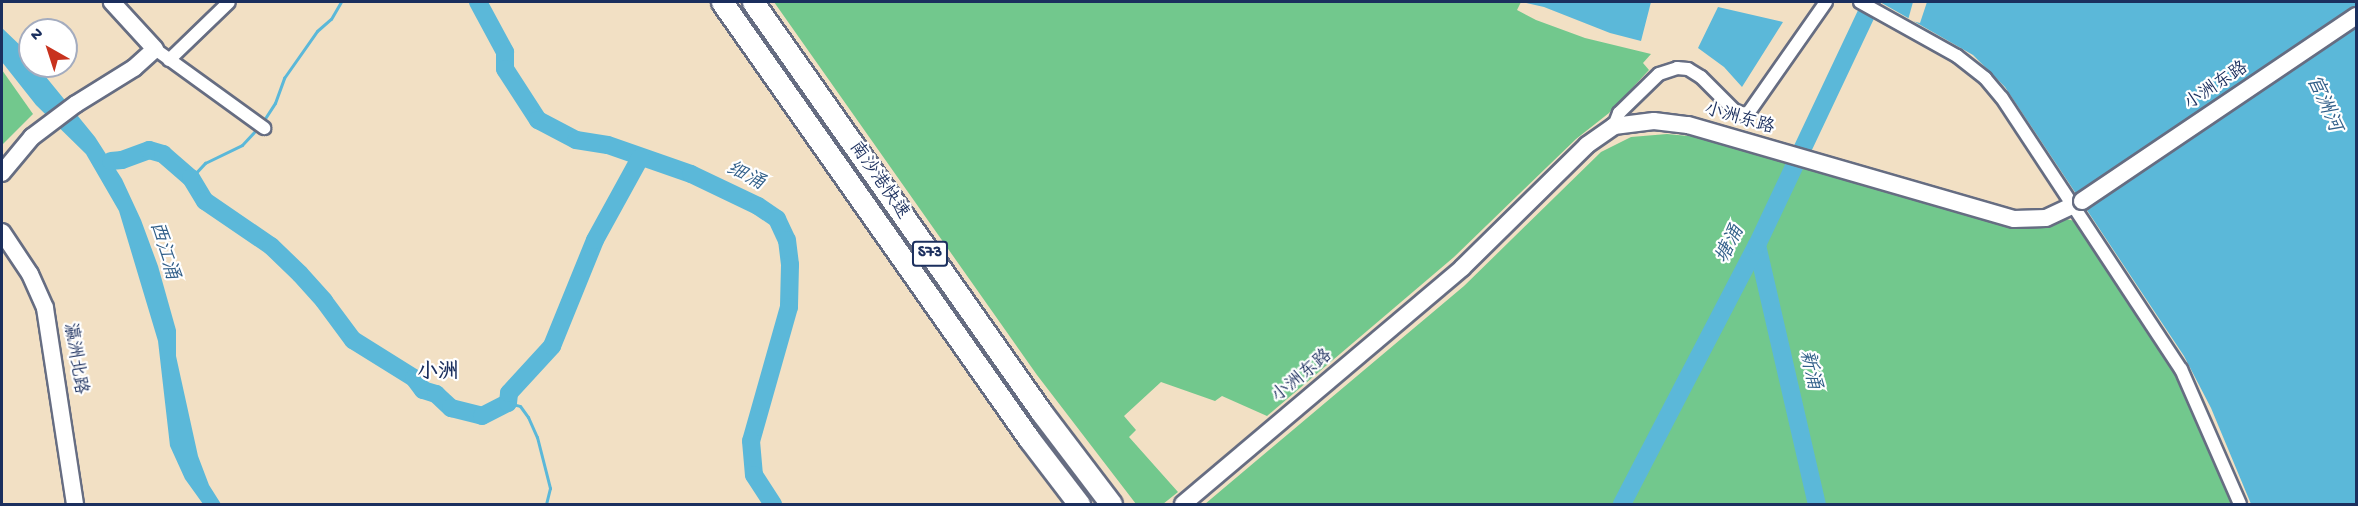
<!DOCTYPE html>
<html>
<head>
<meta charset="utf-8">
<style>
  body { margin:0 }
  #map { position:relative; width:2358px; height:506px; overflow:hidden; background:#f2e0c4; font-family:"Gochi Hand","LXGW WenKai TC",sans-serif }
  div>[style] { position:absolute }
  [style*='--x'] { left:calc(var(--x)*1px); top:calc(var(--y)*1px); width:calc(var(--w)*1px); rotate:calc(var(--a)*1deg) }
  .green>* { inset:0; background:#72c88d }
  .water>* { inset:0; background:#5bb8d9 }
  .pier>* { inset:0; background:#f2e0c4 }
  .stream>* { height:3px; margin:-1.5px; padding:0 1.5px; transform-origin:1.5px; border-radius:1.5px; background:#5bb8d9 }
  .river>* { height:18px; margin:-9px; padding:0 9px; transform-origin:9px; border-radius:9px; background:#5bb8d9 }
  .roads { filter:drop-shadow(2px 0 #666d82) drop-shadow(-2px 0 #666d82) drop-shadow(0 2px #666d82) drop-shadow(0 -2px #666d82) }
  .minor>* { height:12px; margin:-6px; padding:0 6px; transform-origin:6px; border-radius:6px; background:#fff }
  .secondary>* { height:16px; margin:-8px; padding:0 8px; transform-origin:8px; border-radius:8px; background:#fff }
  .motorway>* { height:21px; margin:-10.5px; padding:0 10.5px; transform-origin:10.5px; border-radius:10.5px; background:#fff }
  .bridges { filter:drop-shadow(2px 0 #666d82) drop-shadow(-2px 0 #666d82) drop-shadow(0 2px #666d82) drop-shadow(0 -2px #666d82) }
  .secondary-bridge>* { height:16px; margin:-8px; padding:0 8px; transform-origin:8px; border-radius:8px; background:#fff }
  span { translate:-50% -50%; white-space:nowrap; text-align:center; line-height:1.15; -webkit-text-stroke:4.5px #fff; paint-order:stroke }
  .shield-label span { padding:2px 4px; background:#fff; border:2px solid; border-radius:4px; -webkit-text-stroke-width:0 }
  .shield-label { font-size:16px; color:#1b2f5e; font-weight:700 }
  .street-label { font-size:18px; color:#1b2f5e }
  .water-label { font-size:20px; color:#315f89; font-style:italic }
  .quarter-label { font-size:21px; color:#1b2f5e; font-weight:700 }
  .frame { position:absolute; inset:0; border:3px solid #1b2f5e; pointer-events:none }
  .north { position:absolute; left:18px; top:18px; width:60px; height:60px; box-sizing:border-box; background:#fff; border:2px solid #a4acbf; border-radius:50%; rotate:321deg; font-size:16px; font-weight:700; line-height:24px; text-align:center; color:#1b2f5e }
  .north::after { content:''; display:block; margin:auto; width:21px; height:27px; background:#c8321e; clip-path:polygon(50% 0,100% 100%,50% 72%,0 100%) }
</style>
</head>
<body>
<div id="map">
  <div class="green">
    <i style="clip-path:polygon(774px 2px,1521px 2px,1517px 10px,1536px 20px,1585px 38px,1651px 54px,1643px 63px,1649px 70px,1609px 113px,1576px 139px,1454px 257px,1267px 416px,1222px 396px,1215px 401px,1161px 382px,1124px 416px,1136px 430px,1129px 437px,1178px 492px,1163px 504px,1136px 504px,1037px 375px)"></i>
    <i style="clip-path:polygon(2px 70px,33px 114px,2px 145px)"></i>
    <i style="clip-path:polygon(1667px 134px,1699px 137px,1996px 223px,2029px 228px,2048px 226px,2066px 219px,2075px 221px,2176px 375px,2234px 504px,1205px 504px,1464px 286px,1601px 152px,1631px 137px)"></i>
  </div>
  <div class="water">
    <i style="clip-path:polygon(1522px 2px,1521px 2px,1651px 2px,1641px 41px,1610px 33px,1544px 7px)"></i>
    <i style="clip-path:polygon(1880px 2px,2356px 2px,2356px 504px,2251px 504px,2211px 408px,2184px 356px,2005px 87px,1973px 55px)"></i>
    <i style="clip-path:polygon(1718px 7px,1783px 22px,1742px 87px,1724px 67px,1698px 48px)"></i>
    <i style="clip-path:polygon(2px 28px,24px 49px,30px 57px,30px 66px,37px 66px,95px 137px,122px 179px,141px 220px,158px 266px,176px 330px,176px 356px,198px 456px,209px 485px,221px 504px,203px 504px,185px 479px,170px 446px,158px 341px,119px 211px,86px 154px,36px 105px,2px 62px)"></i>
  </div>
  <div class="pier">
    <i style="clip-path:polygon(1913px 2px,1927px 2px,1920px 23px,1908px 20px)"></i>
  </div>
  <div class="stream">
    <i style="--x:262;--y:123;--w:24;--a:-57"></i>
    <i style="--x:275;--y:103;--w:27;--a:-70"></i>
    <i style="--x:284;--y:78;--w:57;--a:-54.9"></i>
    <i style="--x:317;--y:31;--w:18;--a:-41"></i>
    <i style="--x:331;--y:19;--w:20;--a:-60"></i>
    <i style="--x:191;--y:178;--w:21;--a:-47"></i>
    <i style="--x:205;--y:163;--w:41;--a:-25.9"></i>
    <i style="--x:242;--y:145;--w:23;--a:-47"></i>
    <i style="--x:508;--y:403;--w:12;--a:14"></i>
    <i style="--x:520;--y:406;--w:14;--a:54"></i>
    <i style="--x:528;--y:417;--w:22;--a:66"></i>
    <i style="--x:537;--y:437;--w:53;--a:75.7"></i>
    <i style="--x:550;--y:488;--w:16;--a:104"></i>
  </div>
  <div class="river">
    <i style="--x:478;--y:2;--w:57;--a:61.6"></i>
    <i style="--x:505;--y:52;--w:17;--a:90"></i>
    <i style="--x:505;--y:69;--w:61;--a:57.1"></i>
    <i style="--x:538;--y:120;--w:43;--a:27.8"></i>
    <i style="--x:576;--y:140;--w:32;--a:9"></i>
    <i style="--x:608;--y:145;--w:88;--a:19.3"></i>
    <i style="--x:691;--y:174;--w:74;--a:25.5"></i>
    <i style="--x:758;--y:206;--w:23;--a:34"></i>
    <i style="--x:777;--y:219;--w:23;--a:65"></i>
    <i style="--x:787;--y:240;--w:25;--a:83"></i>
    <i style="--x:790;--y:265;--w:42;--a:91.4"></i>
    <i style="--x:789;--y:307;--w:139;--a:105.8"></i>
    <i style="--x:751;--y:441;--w:34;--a:85"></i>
    <i style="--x:754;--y:475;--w:35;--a:57"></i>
    <i style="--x:111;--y:161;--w:11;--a:-5"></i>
    <i style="--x:122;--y:160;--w:29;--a:-20"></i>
    <i style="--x:149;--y:150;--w:15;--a:16"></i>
    <i style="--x:163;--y:154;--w:37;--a:41"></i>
    <i style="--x:191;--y:178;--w:27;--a:59"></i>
    <i style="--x:205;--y:201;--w:80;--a:34.3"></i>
    <i style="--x:271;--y:246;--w:40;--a:44"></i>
    <i style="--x:300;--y:274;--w:36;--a:48"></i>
    <i style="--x:324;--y:301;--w:49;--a:53.4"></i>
    <i style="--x:353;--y:340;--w:72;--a:31.9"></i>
    <i style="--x:414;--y:378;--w:15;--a:53"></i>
    <i style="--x:423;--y:390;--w:14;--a:17"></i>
    <i style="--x:436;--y:394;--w:21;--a:43"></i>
    <i style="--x:451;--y:408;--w:32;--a:14"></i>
    <i style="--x:482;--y:416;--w:29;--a:-27"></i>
    <i style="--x:508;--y:403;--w:10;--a:-84"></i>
    <i style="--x:509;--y:393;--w:64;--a:-47.5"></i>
    <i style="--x:552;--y:346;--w:114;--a:-67.9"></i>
    <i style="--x:595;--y:240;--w:94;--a:-61.2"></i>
    <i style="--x:1757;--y:245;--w:266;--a:77"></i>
    <i style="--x:1622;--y:504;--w:292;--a:-62.5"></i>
    <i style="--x:1757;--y:245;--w:269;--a:-64.7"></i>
  </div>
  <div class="roads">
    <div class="minor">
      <i style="--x:1860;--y:2;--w:111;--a:29.1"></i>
      <i style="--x:1957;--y:56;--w:36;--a:38"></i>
      <i style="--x:1985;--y:78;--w:26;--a:50"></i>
      <i style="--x:2002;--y:98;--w:325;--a:56.6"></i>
      <i style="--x:2181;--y:369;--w:147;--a:66.4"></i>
      <i style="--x:155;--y:49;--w:135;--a:35.9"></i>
      <i style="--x:169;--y:60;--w:83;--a:-44"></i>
      <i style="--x:1614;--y:126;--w:14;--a:-69"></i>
      <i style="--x:1619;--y:113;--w:56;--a:-44.3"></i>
      <i style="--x:1659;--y:74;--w:19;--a:-18"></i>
      <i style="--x:1677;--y:68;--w:11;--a:5"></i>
      <i style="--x:1688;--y:69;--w:15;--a:32"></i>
      <i style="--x:1701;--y:77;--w:47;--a:45"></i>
      <i style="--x:1734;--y:110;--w:11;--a:22"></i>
      <i style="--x:1744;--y:114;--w:5;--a:-22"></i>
      <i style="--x:1749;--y:112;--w:134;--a:-55"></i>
    </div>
    <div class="secondary">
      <i style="--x:2;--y:173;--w:47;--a:-50.2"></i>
      <i style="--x:32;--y:137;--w:55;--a:-36.9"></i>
      <i style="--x:76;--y:104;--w:68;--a:-31.8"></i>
      <i style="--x:134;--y:68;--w:28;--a:-42"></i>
      <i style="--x:155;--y:49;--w:64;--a:-132.5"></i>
      <i style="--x:2;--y:232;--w:50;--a:56.3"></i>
      <i style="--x:30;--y:274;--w:37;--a:66"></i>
      <i style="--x:45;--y:308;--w:198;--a:81.3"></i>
      <i style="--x:1183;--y:504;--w:365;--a:-40.2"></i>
      <i style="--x:1462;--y:268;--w:175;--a:-44.5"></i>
      <i style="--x:1587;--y:145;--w:33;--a:-35"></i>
      <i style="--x:1614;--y:126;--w:40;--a:-7.1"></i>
      <i style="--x:1654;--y:121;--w:34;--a:7"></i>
      <i style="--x:1688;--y:125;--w:339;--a:16.1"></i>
      <i style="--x:2014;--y:219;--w:32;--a:-2"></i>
      <i style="--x:2046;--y:218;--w:40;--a:-25"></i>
    </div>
    <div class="motorway">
      <i style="--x:722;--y:2;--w:535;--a:54.89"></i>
      <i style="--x:1030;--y:440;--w:81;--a:52.6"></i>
      <i style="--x:753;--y:2;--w:502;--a:54.89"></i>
      <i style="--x:1042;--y:413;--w:114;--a:52.8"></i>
    </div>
  </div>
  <div class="bridges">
    <div class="secondary-bridge">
      <i style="--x:2082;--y:201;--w:331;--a:-34"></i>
    </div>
  </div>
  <div class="shield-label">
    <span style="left:930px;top:254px">S73</span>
  </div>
  <div class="street-label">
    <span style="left:2217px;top:87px;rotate:-34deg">小洲东路</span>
    <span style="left:1739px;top:120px;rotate:16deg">小洲东路</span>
    <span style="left:878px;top:181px;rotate:55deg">南沙港快速</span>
    <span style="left:74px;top:359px;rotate:81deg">瀛洲北路</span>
    <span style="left:1303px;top:377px;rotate:-40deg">小洲东路</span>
  </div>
  <div class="water-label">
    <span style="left:2323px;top:104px;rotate:66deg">官洲河</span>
    <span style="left:745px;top:177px;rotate:27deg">细涌</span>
    <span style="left:1731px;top:245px;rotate:-63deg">塘涌</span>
    <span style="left:163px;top:251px;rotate:73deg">西江涌</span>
    <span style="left:1809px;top:370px;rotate:77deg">新涌</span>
  </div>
  <div class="quarter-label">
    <span style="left:438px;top:374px">小洲</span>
  </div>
  <div class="frame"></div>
  <div class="north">N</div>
</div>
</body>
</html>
